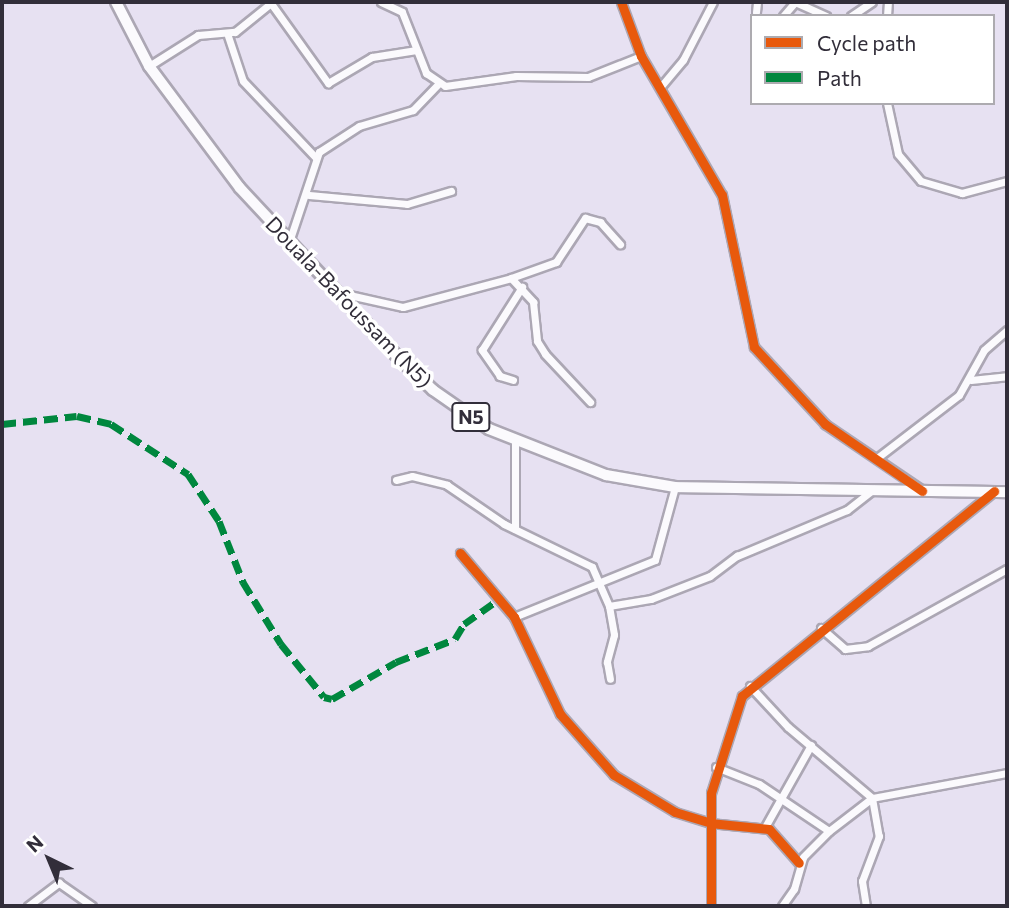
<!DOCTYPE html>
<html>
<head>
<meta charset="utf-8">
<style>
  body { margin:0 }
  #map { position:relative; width:1009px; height:908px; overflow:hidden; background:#e7e1f2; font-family:Commissioner,sans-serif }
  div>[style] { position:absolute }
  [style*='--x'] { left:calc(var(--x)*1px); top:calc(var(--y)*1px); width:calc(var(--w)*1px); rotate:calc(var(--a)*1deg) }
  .roads { filter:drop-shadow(2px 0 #aca7b4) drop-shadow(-2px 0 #aca7b4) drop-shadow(0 2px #aca7b4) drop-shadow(0 -2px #aca7b4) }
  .minor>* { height:7px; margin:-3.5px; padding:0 3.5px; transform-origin:3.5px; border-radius:3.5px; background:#fbfafd }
  .highway>* { height:10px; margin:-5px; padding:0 5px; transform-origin:5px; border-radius:5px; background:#fbfafd }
  .quiet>* { height:7px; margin-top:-3.5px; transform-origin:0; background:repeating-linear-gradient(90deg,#00873e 0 14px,transparent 0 21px) }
  .cycleway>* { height:9px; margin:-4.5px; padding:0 4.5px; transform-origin:4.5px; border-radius:4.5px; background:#e8590c }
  span { translate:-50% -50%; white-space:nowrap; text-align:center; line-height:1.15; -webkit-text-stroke:7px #fff; paint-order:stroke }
  .shield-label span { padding:2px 5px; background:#fff; border:2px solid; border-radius:5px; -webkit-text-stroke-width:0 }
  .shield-label { font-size:19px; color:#322e3a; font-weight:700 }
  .street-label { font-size:21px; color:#322e3a }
  .frame { position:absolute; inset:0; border:4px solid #322e3a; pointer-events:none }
  .legend { position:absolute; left:750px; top:14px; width:245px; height:91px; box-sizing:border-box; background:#fff; border:2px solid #adabb0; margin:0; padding:9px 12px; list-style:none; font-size:21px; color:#322e3a }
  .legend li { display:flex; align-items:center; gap:14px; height:35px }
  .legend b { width:35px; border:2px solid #adabb0 }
  .north { position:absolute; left:14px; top:824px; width:70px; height:70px; -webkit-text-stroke:5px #fff; paint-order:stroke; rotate:317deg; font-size:19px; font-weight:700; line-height:28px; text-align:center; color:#322e3a }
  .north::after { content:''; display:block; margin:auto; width:24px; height:32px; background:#322e3a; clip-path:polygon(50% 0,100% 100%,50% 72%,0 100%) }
</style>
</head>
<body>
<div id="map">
  <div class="roads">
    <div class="minor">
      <i style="--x:270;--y:2;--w:100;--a:54.4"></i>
      <i style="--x:328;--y:83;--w:51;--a:-30.6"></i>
      <i style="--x:372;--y:57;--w:45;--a:-9"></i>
      <i style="--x:381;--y:2;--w:23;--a:25"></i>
      <i style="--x:402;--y:12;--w:66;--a:68.5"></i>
      <i style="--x:426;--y:73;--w:23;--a:34"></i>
      <i style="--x:445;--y:86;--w:72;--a:-8"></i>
      <i style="--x:516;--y:76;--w:72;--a:0.8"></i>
      <i style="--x:588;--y:77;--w:57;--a:-21.6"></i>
      <i style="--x:621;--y:2;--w:58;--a:69.7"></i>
      <i style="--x:641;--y:56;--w:161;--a:59.8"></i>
      <i style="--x:722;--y:195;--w:155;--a:78.1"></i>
      <i style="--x:754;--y:347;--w:105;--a:47.3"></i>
      <i style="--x:825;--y:424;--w:117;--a:34.2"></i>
      <i style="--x:756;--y:12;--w:10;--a:-84"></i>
      <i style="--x:783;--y:16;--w:18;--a:-49"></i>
      <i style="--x:795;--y:2;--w:34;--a:24"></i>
      <i style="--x:851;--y:16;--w:25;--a:-34"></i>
      <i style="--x:887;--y:16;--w:14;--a:-86"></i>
      <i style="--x:228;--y:36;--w:47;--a:71.6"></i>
      <i style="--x:243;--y:81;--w:105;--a:46.5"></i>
      <i style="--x:149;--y:66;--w:58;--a:-32.3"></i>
      <i style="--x:198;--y:35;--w:37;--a:-5"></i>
      <i style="--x:235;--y:32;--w:46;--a:-38.9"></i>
      <i style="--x:662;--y:85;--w:33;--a:-50"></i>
      <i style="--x:683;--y:60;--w:65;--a:-62.7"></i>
      <i style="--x:887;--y:103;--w:52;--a:77.8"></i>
      <i style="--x:898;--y:154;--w:35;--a:50"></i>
      <i style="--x:921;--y:181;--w:43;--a:16.3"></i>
      <i style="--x:962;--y:193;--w:47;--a:-14.9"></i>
      <i style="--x:309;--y:195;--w:98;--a:5.2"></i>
      <i style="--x:407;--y:204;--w:46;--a:-16.5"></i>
      <i style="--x:289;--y:242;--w:95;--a:-71.6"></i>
      <i style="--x:319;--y:152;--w:48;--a:-33"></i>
      <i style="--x:359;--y:126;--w:56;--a:-16.5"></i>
      <i style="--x:413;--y:110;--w:36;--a:-46"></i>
      <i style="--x:511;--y:278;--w:48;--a:-19.6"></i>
      <i style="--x:556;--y:262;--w:53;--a:-56.6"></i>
      <i style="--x:585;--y:218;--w:16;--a:15"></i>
      <i style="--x:600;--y:222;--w:30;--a:48"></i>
      <i style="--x:336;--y:292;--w:69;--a:12.6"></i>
      <i style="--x:403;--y:307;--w:112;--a:-15"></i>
      <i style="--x:511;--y:278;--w:33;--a:47"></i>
      <i style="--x:533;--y:302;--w:39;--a:84"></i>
      <i style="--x:537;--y:341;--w:15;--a:58"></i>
      <i style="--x:545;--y:354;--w:66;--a:46.8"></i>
      <i style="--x:513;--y:380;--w:14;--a:-163"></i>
      <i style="--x:500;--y:376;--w:32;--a:-125"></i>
      <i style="--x:482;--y:350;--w:75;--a:-57.6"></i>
      <i style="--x:971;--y:380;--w:36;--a:-6"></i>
      <i style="--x:515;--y:442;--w:87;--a:90"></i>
      <i style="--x:877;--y:458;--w:103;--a:-37.5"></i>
      <i style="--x:959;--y:395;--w:51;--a:-60.9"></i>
      <i style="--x:984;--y:350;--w:30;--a:-41"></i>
      <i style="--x:396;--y:480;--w:16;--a:-14"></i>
      <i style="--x:412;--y:476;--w:36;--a:14"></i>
      <i style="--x:447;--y:485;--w:69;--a:34.4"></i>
      <i style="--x:504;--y:524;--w:98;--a:26"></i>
      <i style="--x:592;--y:567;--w:43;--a:66.4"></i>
      <i style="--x:609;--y:606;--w:29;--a:80"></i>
      <i style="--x:614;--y:635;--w:28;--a:105"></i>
      <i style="--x:607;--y:662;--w:17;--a:80"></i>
      <i style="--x:460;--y:553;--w:84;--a:49.8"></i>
      <i style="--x:514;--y:617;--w:107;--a:64.6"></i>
      <i style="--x:560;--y:714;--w:81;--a:48.5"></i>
      <i style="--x:614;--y:775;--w:71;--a:31.2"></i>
      <i style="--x:675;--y:812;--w:37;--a:17"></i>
      <i style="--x:710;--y:823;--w:59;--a:5.8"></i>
      <i style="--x:769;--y:829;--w:45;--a:48.6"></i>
      <i style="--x:609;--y:606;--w:43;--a:-9.5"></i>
      <i style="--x:651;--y:599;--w:63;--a:-21.3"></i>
      <i style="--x:710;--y:576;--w:34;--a:-37"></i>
      <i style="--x:737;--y:556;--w:119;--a:-22.7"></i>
      <i style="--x:847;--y:510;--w:34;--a:-38"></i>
      <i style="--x:514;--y:617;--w:152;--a:-22"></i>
      <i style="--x:655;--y:560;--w:76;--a:-74.7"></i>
      <i style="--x:821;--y:628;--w:32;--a:41"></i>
      <i style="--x:845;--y:649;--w:23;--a:-7"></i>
      <i style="--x:868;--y:646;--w:159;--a:-29"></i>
      <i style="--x:750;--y:686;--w:56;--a:47.2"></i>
      <i style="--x:788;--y:727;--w:110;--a:40.2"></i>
      <i style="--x:872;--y:798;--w:39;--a:80"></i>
      <i style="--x:879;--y:836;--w:48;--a:110.7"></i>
      <i style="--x:862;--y:881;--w:25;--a:81"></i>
      <i style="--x:716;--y:767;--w:46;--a:21.6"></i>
      <i style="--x:759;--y:784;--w:84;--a:33.9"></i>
      <i style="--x:829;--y:831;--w:54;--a:-37.5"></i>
      <i style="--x:872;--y:798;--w:137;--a:-10.5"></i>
      <i style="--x:765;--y:827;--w:94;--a:-60.7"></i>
      <i style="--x:28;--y:906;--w:39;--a:-37"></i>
      <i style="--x:59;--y:883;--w:40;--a:34.9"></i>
      <i style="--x:711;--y:906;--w:113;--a:-90"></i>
      <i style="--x:711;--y:793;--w:102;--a:-72.3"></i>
      <i style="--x:742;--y:696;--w:325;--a:-39.1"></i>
      <i style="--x:782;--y:906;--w:21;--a:-55"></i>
      <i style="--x:794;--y:889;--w:33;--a:-74"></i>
      <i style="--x:803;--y:857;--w:37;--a:-45"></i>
    </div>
    <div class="highway">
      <i style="--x:116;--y:2;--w:72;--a:62.7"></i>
      <i style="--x:149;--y:66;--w:152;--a:53.3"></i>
      <i style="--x:240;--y:188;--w:226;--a:47"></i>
      <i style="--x:394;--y:353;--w:54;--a:43.5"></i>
      <i style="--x:433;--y:390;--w:68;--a:34.9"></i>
      <i style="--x:489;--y:429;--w:126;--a:21.5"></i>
      <i style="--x:606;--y:475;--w:70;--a:9.9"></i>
      <i style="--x:675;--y:487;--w:332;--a:0.9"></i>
    </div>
  </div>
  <div class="quiet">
    <i style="--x:2;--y:424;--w:75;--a:-6.1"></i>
    <i style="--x:77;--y:416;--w:35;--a:13"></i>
    <i style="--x:111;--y:424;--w:92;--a:33"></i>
    <i style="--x:188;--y:474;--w:56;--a:56.6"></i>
    <i style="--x:219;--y:521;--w:66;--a:68.5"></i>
    <i style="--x:243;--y:582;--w:73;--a:58.5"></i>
    <i style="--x:281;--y:644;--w:68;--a:50.9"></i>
    <i style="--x:324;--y:697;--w:8;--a:14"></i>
    <i style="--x:332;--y:699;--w:74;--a:-30"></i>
    <i style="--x:396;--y:662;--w:63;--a:-21.3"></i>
    <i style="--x:455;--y:639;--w:17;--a:-59"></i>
    <i style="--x:464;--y:624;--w:43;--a:-35.5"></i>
  </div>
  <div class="cycleway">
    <i style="--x:621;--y:2;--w:58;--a:69.7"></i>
    <i style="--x:641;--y:56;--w:161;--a:59.8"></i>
    <i style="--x:722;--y:195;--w:155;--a:78.1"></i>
    <i style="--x:754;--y:347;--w:105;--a:47.3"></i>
    <i style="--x:825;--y:424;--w:118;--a:34.6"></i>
    <i style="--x:460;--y:553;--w:84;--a:49.8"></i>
    <i style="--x:514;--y:617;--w:107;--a:64.6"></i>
    <i style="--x:560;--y:714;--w:81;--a:48.5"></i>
    <i style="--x:614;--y:775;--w:71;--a:31.2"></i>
    <i style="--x:675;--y:812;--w:37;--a:17"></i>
    <i style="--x:710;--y:823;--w:59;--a:5.8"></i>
    <i style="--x:769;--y:829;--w:45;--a:48.6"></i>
    <i style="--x:711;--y:906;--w:113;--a:-90"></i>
    <i style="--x:711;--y:793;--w:102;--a:-72.3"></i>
    <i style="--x:742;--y:696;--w:325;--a:-39.1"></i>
  </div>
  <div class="shield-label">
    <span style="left:471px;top:417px">N5</span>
  </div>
  <div class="street-label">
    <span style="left:349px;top:302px;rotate:46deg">Douala-Bafoussam (N5)</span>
  </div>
  <div class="frame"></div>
  <ul class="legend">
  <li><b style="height:9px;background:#e8590c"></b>Cycle path</li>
  <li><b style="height:9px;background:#00873e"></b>Path</li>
  </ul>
  <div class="north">N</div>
</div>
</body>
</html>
